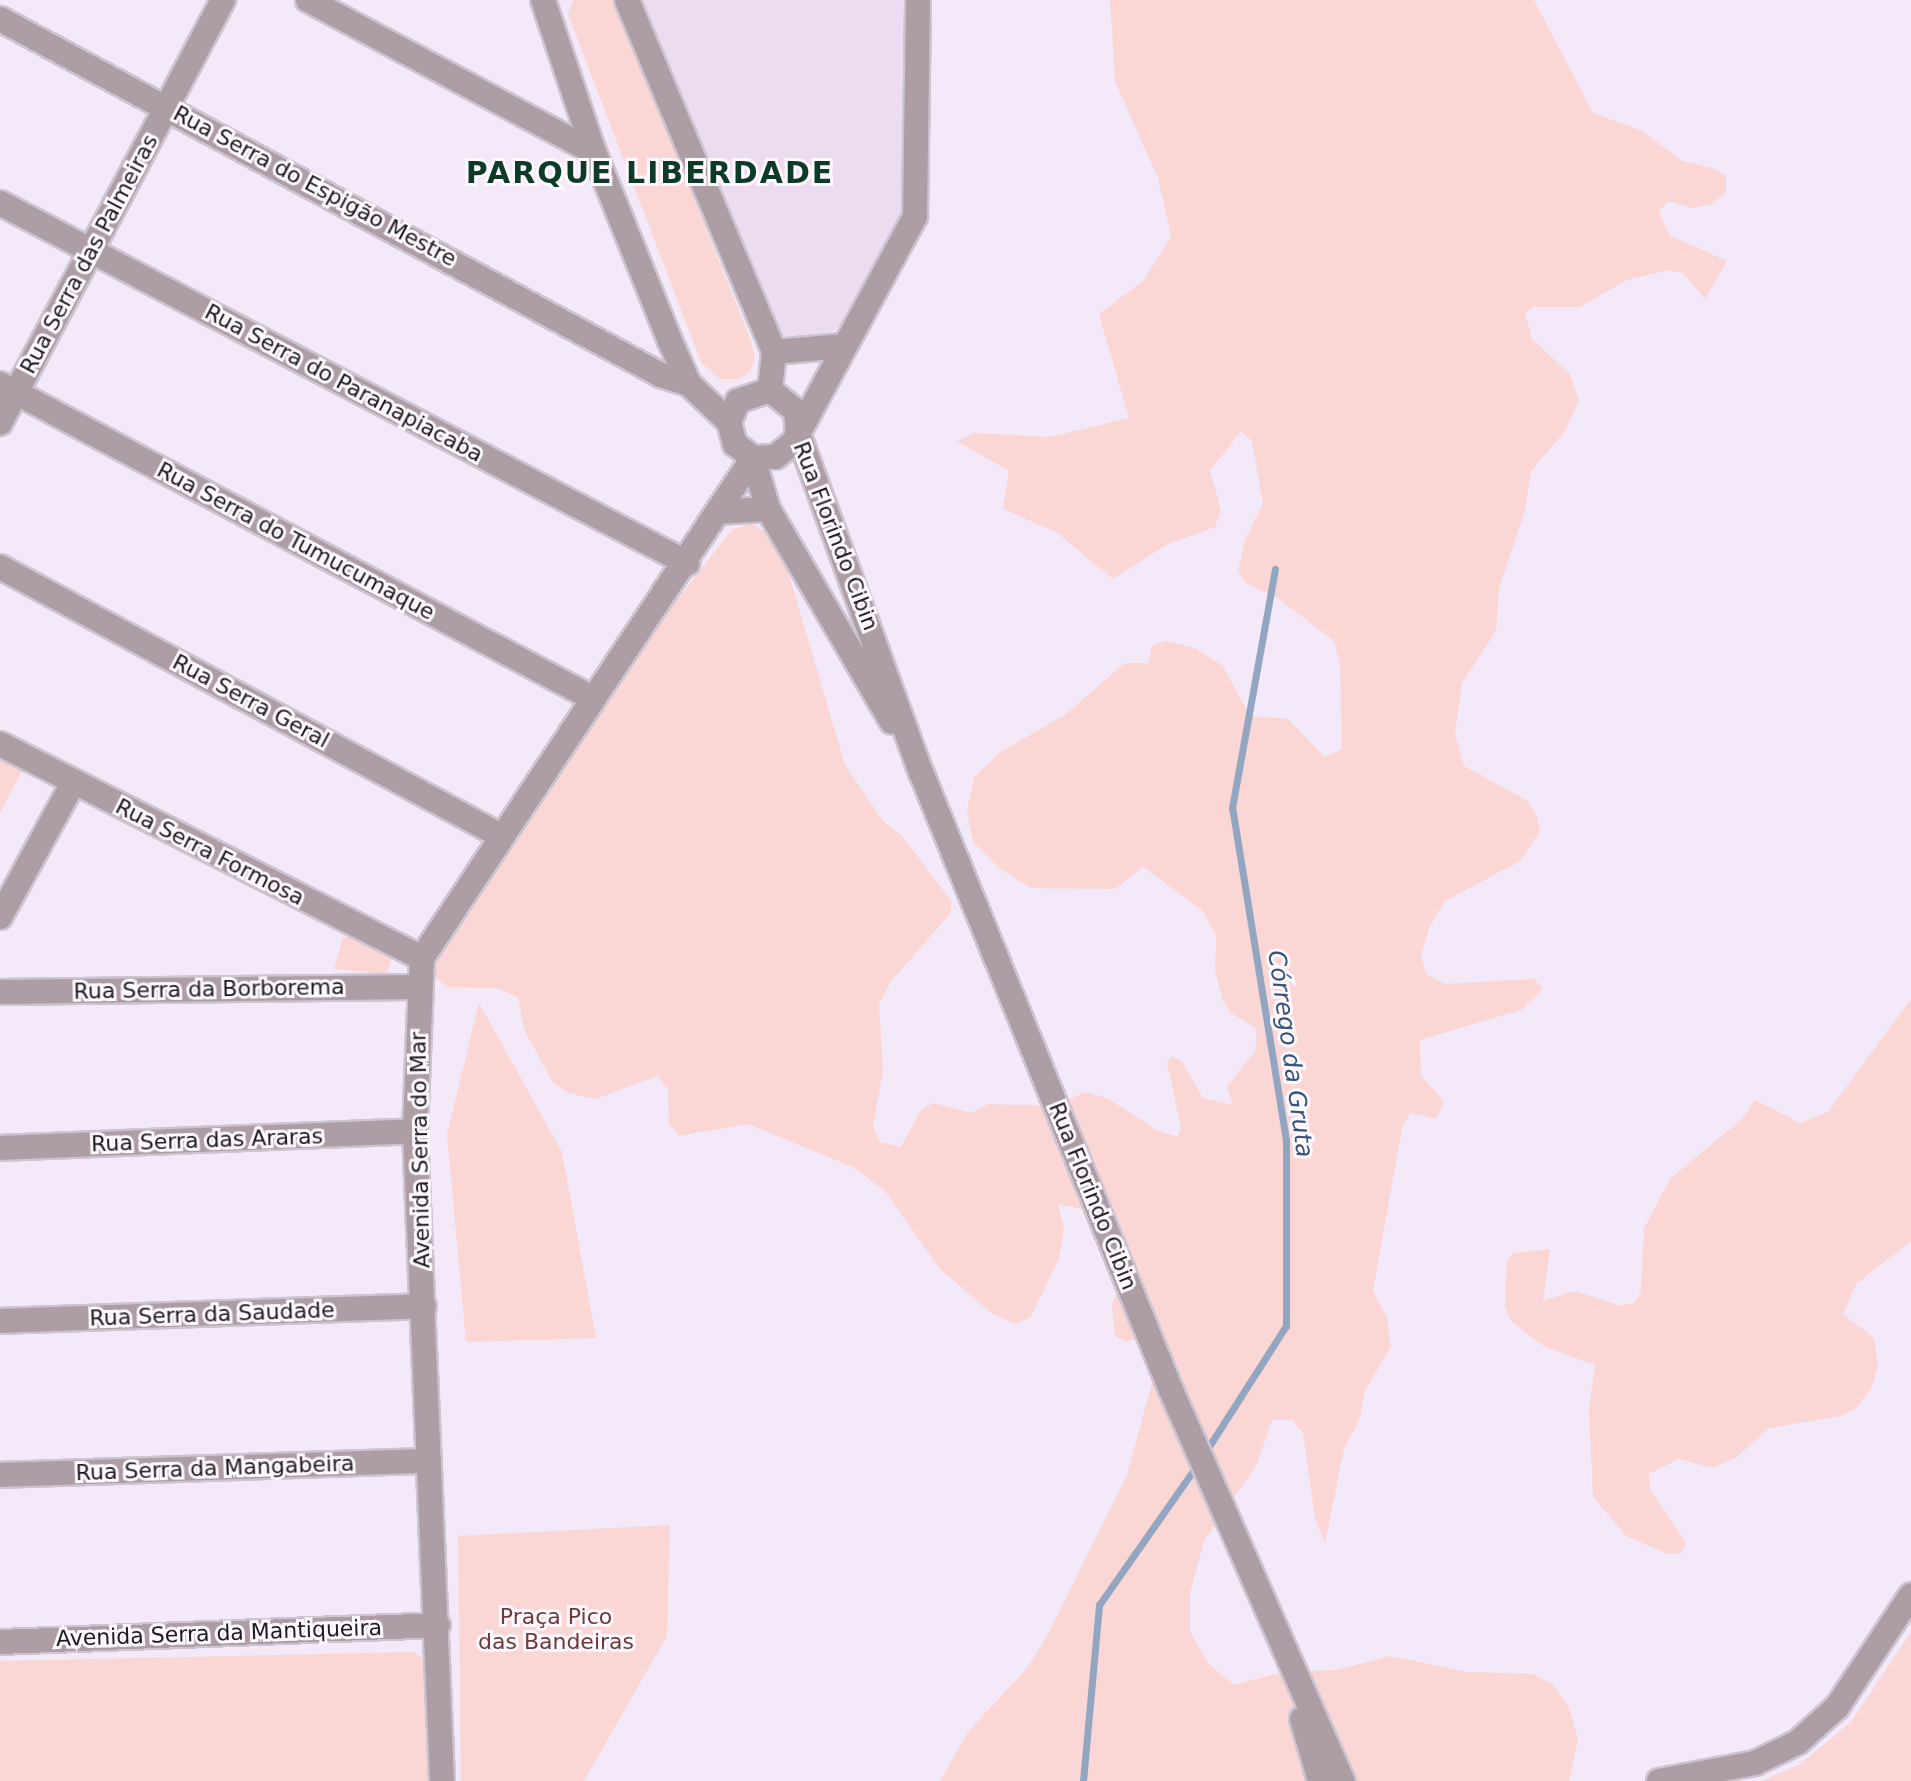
<!DOCTYPE html>
<html>
<head>
<meta charset="utf-8">
<style>
  body { margin:0 }
  #map { position:relative; width:1911px; height:1781px; overflow:hidden; background:#f4e9f8; font-family:"DejaVu Sans",sans-serif }
  div>[style] { position:absolute }
  [style*='--x'] { left:calc(var(--x)*1px); top:calc(var(--y)*1px); width:calc(var(--w)*1px); rotate:calc(var(--a)*1deg) }
  .built>* { inset:0; background:#ecdcf0 }
  .green>* { inset:0; background:#fad6d4 }
  .stream>* { height:7px; margin:-3.5px; padding:0 3.5px; transform-origin:3.5px; border-radius:3.5px; background:#92a6c1 }
  .roads { filter:drop-shadow(2px 0 #cdc4d1) drop-shadow(-2px 0 #cdc4d1) drop-shadow(0 2px #cdc4d1) drop-shadow(0 -2px #cdc4d1) }
  .minor>* { height:24px; margin:-12px; padding:0 12px; transform-origin:12px; border-radius:12px; background:#ad9da4 }
  span { translate:-50% -50%; white-space:nowrap; text-align:center; line-height:1.15; -webkit-text-stroke:6px #fef9ff; paint-order:stroke }
  .street-label { font-size:22px; color:#1e1a1f }
  .park-label { font-size:22px; color:#6e3938 }
  .water-label { font-size:24px; color:#35537b; font-style:italic }
  .district-label { font-size:30px; color:#0d3b28; font-weight:700; letter-spacing:2px }
</style>
</head>
<body>
<div id="map">
  <div class="built">
    <i style="clip-path:polygon(636px 0,903px 0,902px 212px,843px 324px,823px 338px,798px 341px,779px 333px)"></i>
  </div>
  <div class="green">
    <i style="clip-path:polygon(573px 0,614px 0,619px 8px,751px 341px,755px 358px,750px 372px,739px 379px,720px 379px,701px 362px,568px 14px)"></i>
    <i style="clip-path:polygon(1110px 0,1534px 0,1593px 113px,1640px 130px,1683px 161px,1713px 168px,1726px 176px,1726px 192px,1711px 204px,1692px 208px,1668px 201px,1659px 211px,1669px 235px,1727px 261px,1705px 299px,1683px 273px,1668px 270px,1627px 280px,1580px 307px,1533px 307px,1525px 314px,1532px 339px,1570px 374px,1579px 400px,1565px 431px,1531px 471px,1525px 510px,1499px 588px,1496px 631px,1462px 683px,1455px 734px,1464px 766px,1526px 800px,1537px 815px,1540px 832px,1520px 861px,1445px 901px,1429px 928px,1421px 955px,1426px 974px,1445px 984px,1534px 979px,1543px 989px,1521px 1010px,1420px 1040px,1421px 1075px,1444px 1102px,1436px 1119px,1410px 1113px,1402px 1128px,1373px 1291px,1387px 1318px,1391px 1347px,1365px 1390px,1360px 1418px,1344px 1449px,1325px 1543px,1315px 1518px,1303px 1433px,1292px 1420px,1272px 1420px,1257px 1464px,1204px 1541px,1190px 1593px,1190px 1632px,1209px 1664px,1234px 1685px,1283px 1672px,1337px 1670px,1390px 1656px,1468px 1672px,1533px 1674px,1553px 1685px,1568px 1705px,1578px 1739px,1569px 1781px,940px 1781px,968px 1732px,1027px 1668px,1047px 1636px,1127px 1475px,1155px 1372px,1148px 1333px,1127px 1342px,1115px 1336px,1112px 1306px,1121px 1278px,1109px 1233px,1082px 1209px,1058px 1204px,1064px 1229px,1059px 1259px,1030px 1318px,1014px 1324px,990px 1312px,939px 1268px,885px 1191px,853px 1167px,748px 1124px,679px 1136px,669px 1123px,668px 1089px,657px 1076px,596px 1099px,568px 1093px,553px 1083px,524px 1029px,518px 997px,496px 988px,448px 987px,434px 976px,431px 962px,634px 653px,733px 529px,752px 524px,779px 541px,845px 765px,883px 821px,903px 837px,952px 902px,950px 914px,892px 980px,879px 1003px,883px 1071px,873px 1127px,880px 1142px,901px 1147px,922px 1109px,934px 1103px,971px 1113px,988px 1104px,1055px 1106px,1085px 1092px,1107px 1098px,1158px 1131px,1178px 1137px,1181px 1127px,1167px 1063px,1172px 1056px,1182px 1062px,1203px 1098px,1233px 1105px,1227px 1087px,1255px 1051px,1257px 1029px,1231px 1013px,1223px 1001px,1215px 971px,1216px 935px,1202px 910px,1143px 867px,1115px 889px,1031px 888px,999px 868px,973px 842px,967px 810px,974px 777px,1001px 752px,1066px 714px,1125px 663px,1148px 663px,1152px 646px,1166px 641px,1195px 648px,1223px 666px,1250px 716px,1288px 719px,1325px 757px,1342px 749px,1340px 664px,1334px 641px,1279px 599px,1246px 583px,1238px 571px,1245px 540px,1263px 504px,1252px 441px,1241px 431px,1210px 471px,1221px 510px,1215px 527px,1168px 544px,1113px 579px,1056px 532px,1003px 509px,1009px 471px,957px 441px,974px 433px,1050px 437px,1129px 418px,1099px 314px,1143px 281px,1171px 236px,1158px 178px,1115px 81px)"></i>
    <i style="clip-path:polygon(0 755px,24px 767px,0 813px)"></i>
    <i style="clip-path:polygon(343px 937px,362px 940px,392px 957px,386px 974px,334px 969px)"></i>
    <i style="clip-path:polygon(1911px 999px,1911px 1241px,1856px 1284px,1843px 1314px,1874px 1338px,1878px 1366px,1871px 1389px,1855px 1409px,1840px 1416px,1769px 1428px,1738px 1456px,1713px 1468px,1678px 1459px,1649px 1474px,1650px 1489px,1686px 1543px,1681px 1553px,1668px 1554px,1626px 1536px,1593px 1497px,1589px 1410px,1595px 1365px,1545px 1347px,1512px 1322px,1505px 1307px,1507px 1260px,1514px 1253px,1550px 1249px,1543px 1301px,1574px 1291px,1621px 1306px,1635px 1302px,1641px 1291px,1644px 1228px,1670px 1179px,1742px 1119px,1755px 1100px,1800px 1123px,1828px 1112px)"></i>
    <i style="clip-path:polygon(479px 1003px,562px 1152px,596px 1338px,466px 1342px,447px 1134px)"></i>
    <i style="clip-path:polygon(670px 1525px,667px 1636px,584px 1781px,461px 1781px,458px 1536px)"></i>
    <i style="clip-path:polygon(1911px 1632px,1911px 1781px,1761px 1781px,1799px 1765px,1851px 1722px)"></i>
    <i style="clip-path:polygon(414px 1652px,427px 1661px,429px 1781px,0 1781px,0 1661px)"></i>
  </div>
  <div class="stream">
    <i style="--x:1204;--y:1454;--w:152;--a:-57.4"></i>
    <i style="--x:1286;--y:1326;--w:186;--a:-90"></i>
    <i style="--x:1286;--y:1140;--w:336;--a:-99.2"></i>
    <i style="--x:1232;--y:808;--w:243;--a:-79.8"></i>
    <i style="--x:1083;--y:1781;--w:177;--a:-84.8"></i>
    <i style="--x:1099;--y:1605;--w:171;--a:-55"></i>
  </div>
  <div class="roads">
    <div class="minor">
      <i style="--x:308;--y:0;--w:324;--a:28"></i>
      <i style="--x:543;--y:0;--w:160;--a:71.5"></i>
      <i style="--x:594;--y:152;--w:204;--a:68.1"></i>
      <i style="--x:670;--y:341;--w:47;--a:66.2"></i>
      <i style="--x:689;--y:384;--w:55;--a:43.5"></i>
      <i style="--x:627;--y:0;--w:381;--a:67.3"></i>
      <i style="--x:774;--y:352;--w:38;--a:96"></i>
      <i style="--x:770;--y:390;--w:33;--a:39"></i>
      <i style="--x:796;--y:411;--w:22;--a:85"></i>
      <i style="--x:798;--y:433;--w:361;--a:70.1"></i>
      <i style="--x:921;--y:772;--w:667;--a:67.98"></i>
      <i style="--x:1171;--y:1390;--w:427;--a:66.3"></i>
      <i style="--x:0;--y:19;--w:751;--a:28.31"></i>
      <i style="--x:661;--y:375;--w:29;--a:18"></i>
      <i style="--x:0;--y:203;--w:776;--a:27.66"></i>
      <i style="--x:774;--y:352;--w:69;--a:-5"></i>
      <i style="--x:0;--y:384;--w:670;--a:27.94"></i>
      <i style="--x:770;--y:390;--w:34;--a:161"></i>
      <i style="--x:738;--y:401;--w:23;--a:113"></i>
      <i style="--x:729;--y:422;--w:23;--a:75"></i>
      <i style="--x:735;--y:444;--w:23;--a:38"></i>
      <i style="--x:753;--y:458;--w:22;--a:-3"></i>
      <i style="--x:775;--y:457;--w:23;--a:-38"></i>
      <i style="--x:793;--y:443;--w:258;--a:-61.7"></i>
      <i style="--x:915;--y:216;--w:216;--a:-89.2"></i>
      <i style="--x:0;--y:423;--w:478;--a:-62.2"></i>
      <i style="--x:753;--y:458;--w:53;--a:73.6"></i>
      <i style="--x:768;--y:509;--w:246;--a:59.8"></i>
      <i style="--x:718;--y:512;--w:50;--a:-3.4"></i>
      <i style="--x:0;--y:567;--w:569;--a:28.23"></i>
      <i style="--x:0;--y:744;--w:473;--a:26.9"></i>
      <i style="--x:0;--y:917;--w:153;--a:-61.4"></i>
      <i style="--x:0;--y:992;--w:418;--a:-0.7"></i>
      <i style="--x:0;--y:1148;--w:415;--a:-2.3"></i>
      <i style="--x:0;--y:1321;--w:424;--a:-2"></i>
      <i style="--x:0;--y:1475;--w:429;--a:-1.9"></i>
      <i style="--x:0;--y:1642;--w:438;--a:-2.2"></i>
      <i style="--x:1302;--y:1719;--w:65;--a:73.8"></i>
      <i style="--x:442;--y:1781;--w:651;--a:-92.38"></i>
      <i style="--x:415;--y:1131;--w:173;--a:-87.7"></i>
      <i style="--x:422;--y:958;--w:600;--a:-56.5"></i>
      <i style="--x:1659;--y:1781;--w:98;--a:-10.6"></i>
      <i style="--x:1755;--y:1763;--w:48;--a:-26"></i>
      <i style="--x:1798;--y:1742;--w:52;--a:-41.9"></i>
      <i style="--x:1837;--y:1707;--w:134;--a:-56.5"></i>
    </div>
  </div>
  <div class="street-label">
    <span style="left:315px;top:186px;rotate:28deg">Rua Serra do Espigão Mestre</span>
    <span style="left:89px;top:254px;rotate:-62deg">Rua Serra das Palmeiras</span>
    <span style="left:344px;top:383px;rotate:28deg">Rua Serra do Paranapiacaba</span>
    <span style="left:836px;top:536px;rotate:69deg">Rua Florindo Cibin</span>
    <span style="left:296px;top:541px;rotate:28deg">Rua Serra do Tumucumaque</span>
    <span style="left:251px;top:701px;rotate:28deg">Rua Serra Geral</span>
    <span style="left:210px;top:852px;rotate:27deg">Rua Serra Formosa</span>
    <span style="left:209px;top:989px;rotate:-1deg">Rua Serra da Borborema</span>
    <span style="left:207px;top:1140px;rotate:-2deg">Rua Serra das Araras</span>
    <span style="left:420px;top:1150px;rotate:-91deg">Avenida Serra do Mar</span>
    <span style="left:1093px;top:1196px;rotate:68deg">Rua Florindo Cibin</span>
    <span style="left:212px;top:1314px;rotate:-2deg">Rua Serra da Saudade</span>
    <span style="left:215px;top:1468px;rotate:-2deg">Rua Serra da Mangabeira</span>
    <span style="left:219px;top:1633px;rotate:-2deg">Avenida Serra da Mantiqueira</span>
  </div>
  <div class="park-label">
    <span style="left:556px;top:1629px">Praça Pico<br>das Bandeiras</span>
  </div>
  <div class="water-label">
    <span style="left:1290px;top:1054px;rotate:82deg">Córrego da Gruta</span>
  </div>
  <div class="district-label">
    <span style="left:650px;top:173px">PARQUE LIBERDADE</span>
  </div>
</div>
</body>
</html>
